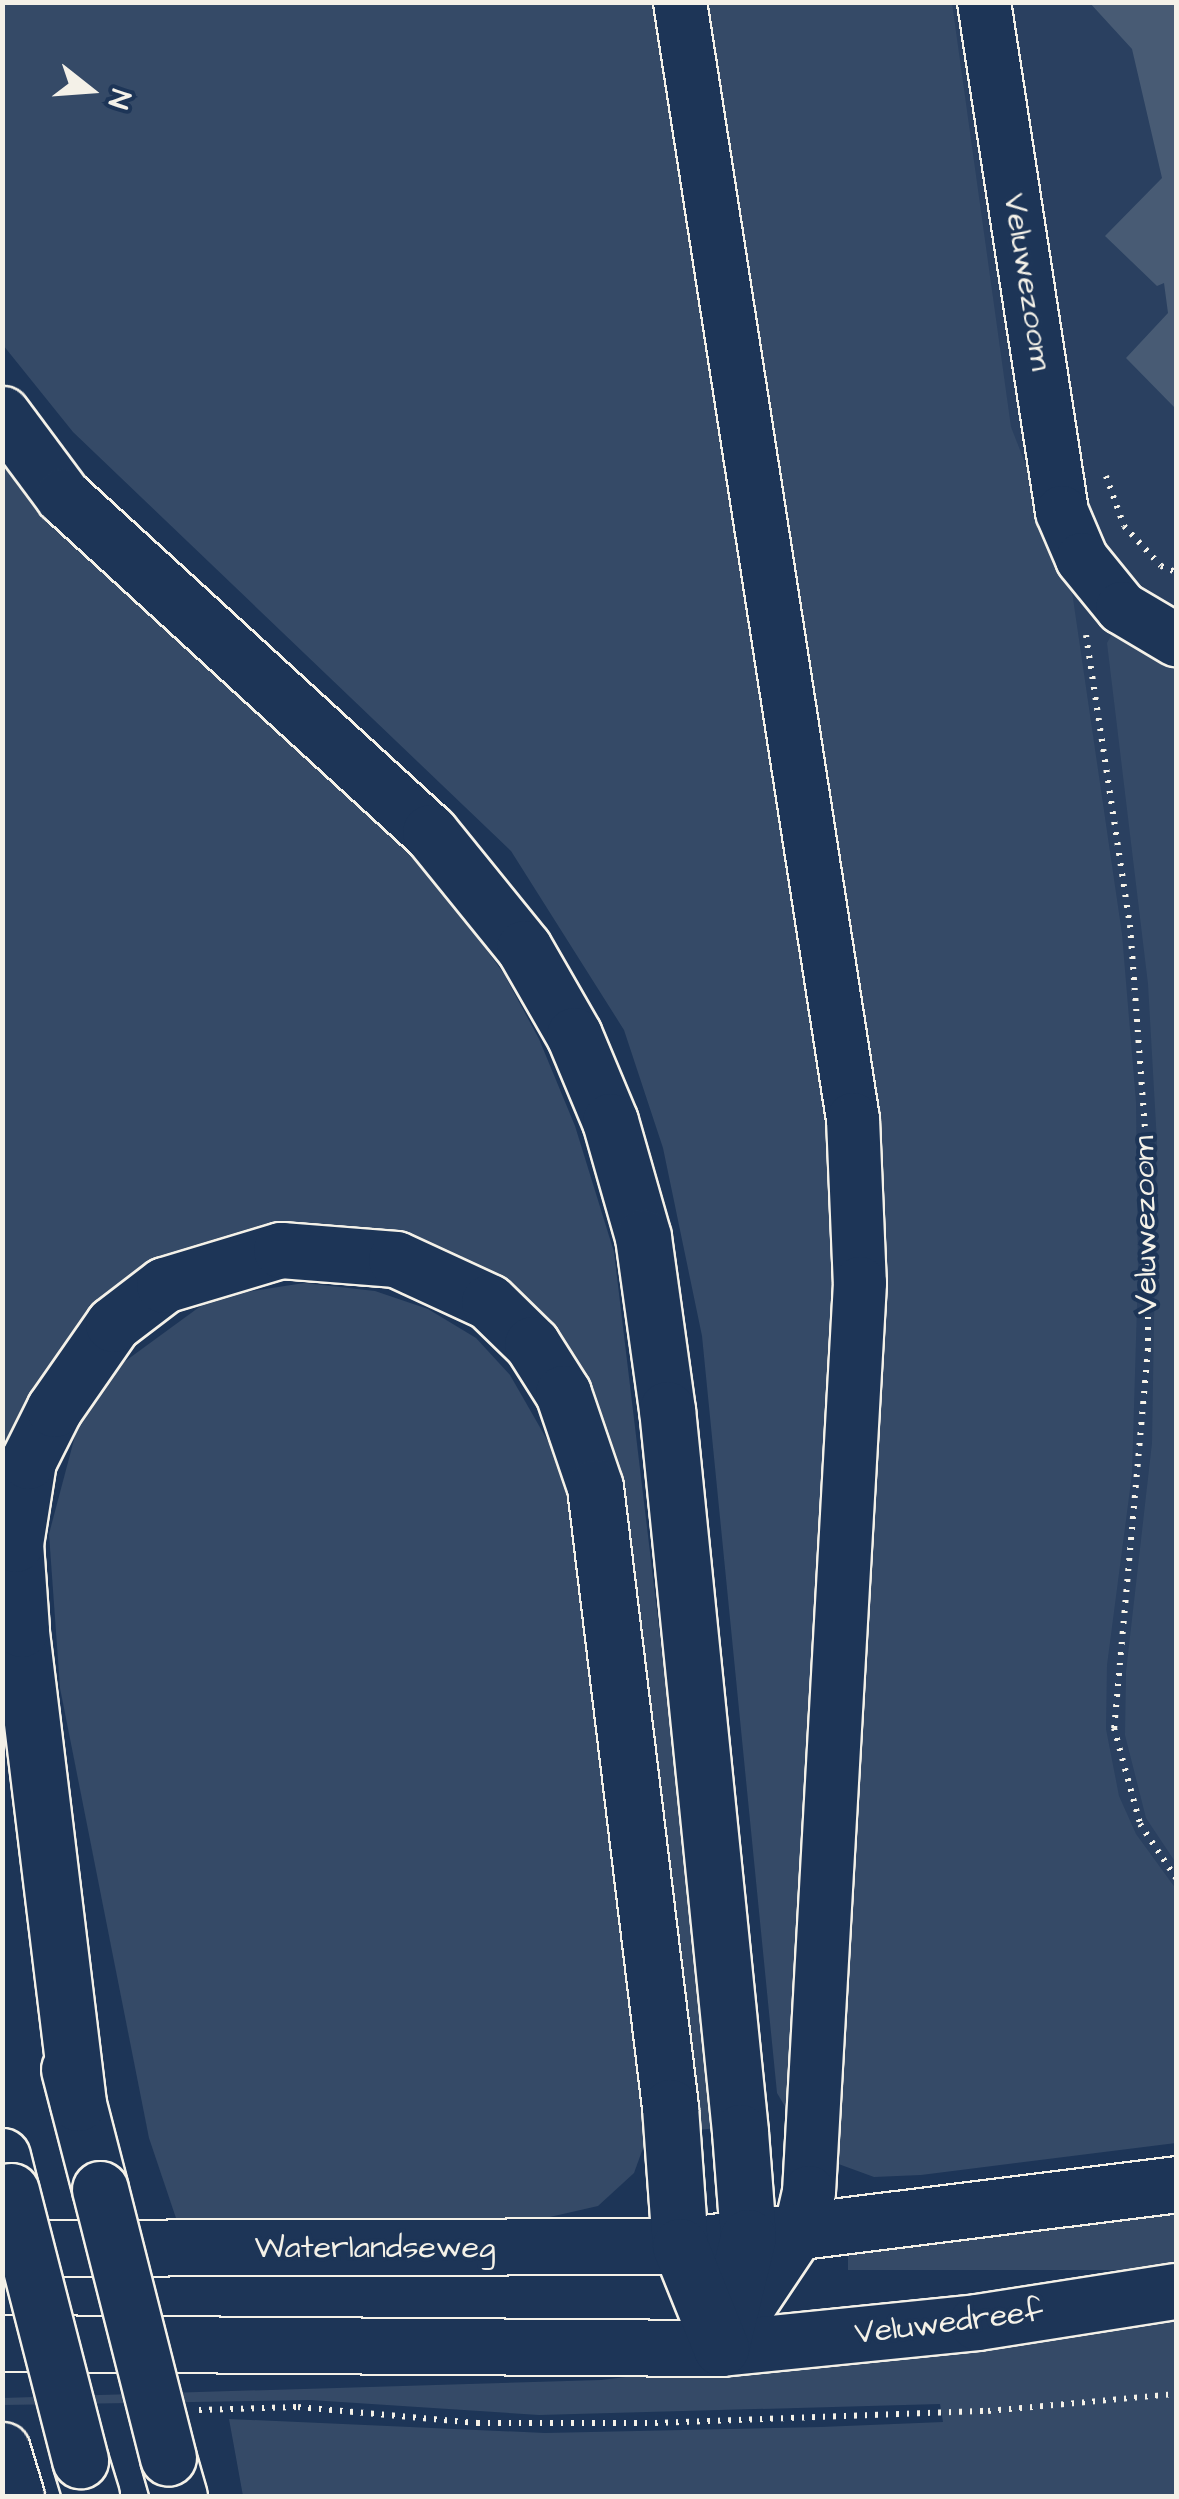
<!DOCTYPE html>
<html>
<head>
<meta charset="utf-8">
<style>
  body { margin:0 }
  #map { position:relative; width:1179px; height:2499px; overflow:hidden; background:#1d3557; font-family:"Architects Daughter",sans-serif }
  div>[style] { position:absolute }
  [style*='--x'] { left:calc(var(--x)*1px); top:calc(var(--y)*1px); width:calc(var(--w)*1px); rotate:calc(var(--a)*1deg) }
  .built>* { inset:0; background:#2a4060 }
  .green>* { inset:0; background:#354a67; transform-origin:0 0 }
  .building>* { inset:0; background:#485b74 }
  .path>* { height:6px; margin-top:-3px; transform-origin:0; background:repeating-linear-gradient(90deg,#f4f1e8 0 2.5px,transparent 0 10.5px) }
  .roads { filter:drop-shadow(2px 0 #f4f1e8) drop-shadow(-2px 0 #f4f1e8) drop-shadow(0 2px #f4f1e8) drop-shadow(0 -2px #f4f1e8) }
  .minor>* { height:52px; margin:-26px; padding:0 26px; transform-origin:26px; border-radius:26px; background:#1d3557 }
  .major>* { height:55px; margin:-27.5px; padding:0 27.5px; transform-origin:27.5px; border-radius:27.5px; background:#1d3557 }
  .highway>* { height:55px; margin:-27.5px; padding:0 27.5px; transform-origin:27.5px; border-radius:27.5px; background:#1d3557 }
  .bridges { filter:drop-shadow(2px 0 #f4f1e8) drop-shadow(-2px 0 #f4f1e8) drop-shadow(0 2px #f4f1e8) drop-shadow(0 -2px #f4f1e8) }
  .highway-bridge>* { height:55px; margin:-27.5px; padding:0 27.5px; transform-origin:27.5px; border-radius:27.5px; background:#1d3557 }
  span { translate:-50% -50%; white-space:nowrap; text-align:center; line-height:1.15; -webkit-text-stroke:8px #1d3557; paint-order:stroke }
  .street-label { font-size:32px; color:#f4f1e8 }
  .frame { position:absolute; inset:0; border:5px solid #f4f1e8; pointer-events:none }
  .north { position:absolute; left:40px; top:40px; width:100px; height:100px; -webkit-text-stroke:8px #1d3557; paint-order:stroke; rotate:107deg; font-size:28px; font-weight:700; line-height:40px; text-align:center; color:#f4f1e8 }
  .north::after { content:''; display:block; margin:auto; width:35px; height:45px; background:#f4f1e8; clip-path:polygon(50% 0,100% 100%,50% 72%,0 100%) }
</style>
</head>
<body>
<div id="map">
  <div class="built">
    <i style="clip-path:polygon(935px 3px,1176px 3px,1176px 2099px,1019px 2110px)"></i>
  </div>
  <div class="green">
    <i style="clip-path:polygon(2px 3px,659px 3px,834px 1140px,840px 1301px,790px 2115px,777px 2093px,702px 1336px,663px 1148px,624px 1030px,511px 851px,73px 432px,3px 345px)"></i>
    <i style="clip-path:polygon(702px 3px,952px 3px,1011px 427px,1070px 578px,1122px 934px,1136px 1102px,1138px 1272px,1132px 1474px,1107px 1665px,1106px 1729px,1119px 1796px,1136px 1834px,1176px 1889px,1176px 2143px,921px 2175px,874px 2177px,833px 2162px,880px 1157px)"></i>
    <i style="clip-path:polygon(2px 438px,358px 790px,436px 880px,504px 974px,539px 1039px,575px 1126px,614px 1252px,719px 2128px,696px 2130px,571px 1380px,388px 1240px,104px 1315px,2px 1626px)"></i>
    <i style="clip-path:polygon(1112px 634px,1176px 665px,1176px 1863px,1146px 1818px,1125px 1735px,1126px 1672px,1152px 1443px,1157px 1143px,1148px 984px,1107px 643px)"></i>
    <i style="clip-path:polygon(304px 1283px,375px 1291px,428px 1309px,476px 1338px,510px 1375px,561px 1464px,578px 1533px,646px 2140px,634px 2173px,598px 2206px,519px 2224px,180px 2230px,149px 2138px,60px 1688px,49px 1534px,80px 1417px,109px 1373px,213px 1297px)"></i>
    <i style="left:1176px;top:2214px;width:56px;height:328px;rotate:90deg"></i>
    <i style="clip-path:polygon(1176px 2310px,1176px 2496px,243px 2496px,229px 2419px,545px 2433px,821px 2427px,943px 2422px,940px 2404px,539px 2415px,310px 2400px,3px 2405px,2px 2398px,601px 2380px)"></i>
  </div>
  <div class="building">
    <i style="clip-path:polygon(1089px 2px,1176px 2px,1176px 409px,1126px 358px,1168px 313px,1164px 283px,1157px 286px,1105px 236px,1162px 178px,1132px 49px)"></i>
  </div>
  <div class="path">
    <i style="--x:1106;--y:476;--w:53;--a:70.2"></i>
    <i style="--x:1124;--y:526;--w:54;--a:47.2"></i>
    <i style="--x:1161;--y:566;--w:16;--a:22"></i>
    <i style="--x:1086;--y:635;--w:293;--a:81.4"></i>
    <i style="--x:1130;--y:925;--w:246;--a:85.8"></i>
    <i style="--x:1148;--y:1170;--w:179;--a:90"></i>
    <i style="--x:1148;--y:1349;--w:381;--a:95.1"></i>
    <i style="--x:1114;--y:1728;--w:99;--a:74.8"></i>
    <i style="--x:1140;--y:1824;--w:65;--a:56.3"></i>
    <i style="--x:199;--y:2410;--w:99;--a:-1.7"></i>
    <i style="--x:298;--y:2407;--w:180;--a:5.1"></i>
    <i style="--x:477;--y:2423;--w:178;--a:0"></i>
    <i style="--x:655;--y:2423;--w:333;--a:-2.1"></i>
    <i style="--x:988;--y:2411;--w:189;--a:-5.2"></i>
  </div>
  <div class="roads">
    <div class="minor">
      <i style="--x:680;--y:2;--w:1130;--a:81.2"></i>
      <i style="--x:853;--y:1119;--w:164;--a:87.6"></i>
      <i style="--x:860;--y:1283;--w:910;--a:93.21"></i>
      <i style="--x:809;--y:2192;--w:39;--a:103"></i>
      <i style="--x:800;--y:2230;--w:135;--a:123.8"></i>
      <i style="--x:984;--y:2;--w:516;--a:81.3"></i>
      <i style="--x:1062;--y:512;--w:51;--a:66.9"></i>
      <i style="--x:1082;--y:559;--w:63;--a:50.8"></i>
      <i style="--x:1122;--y:608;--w:63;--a:30.7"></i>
    </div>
    <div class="major">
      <i style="--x:2;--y:2248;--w:678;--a:-0.17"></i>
      <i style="--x:680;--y:2246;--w:500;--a:-7.1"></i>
      <i style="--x:2;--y:2343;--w:719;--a:0.4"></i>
      <i style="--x:721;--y:2348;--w:257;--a:-5.8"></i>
      <i style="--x:977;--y:2322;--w:201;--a:-8.9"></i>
    </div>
    <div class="highway">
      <i style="--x:2;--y:414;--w:102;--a:53.4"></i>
      <i style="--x:63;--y:496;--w:498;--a:42.5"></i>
      <i style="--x:430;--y:832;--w:149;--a:51"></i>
      <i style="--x:524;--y:948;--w:100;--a:60.1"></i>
      <i style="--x:574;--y:1035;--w:93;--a:67.3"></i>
      <i style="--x:610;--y:1121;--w:121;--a:74.1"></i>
      <i style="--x:643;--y:1237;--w:174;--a:82.1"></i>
      <i style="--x:667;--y:1409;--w:727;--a:84.23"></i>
      <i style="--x:740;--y:2132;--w:105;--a:85.6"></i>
      <i style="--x:748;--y:2237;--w:114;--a:103.7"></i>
      <i style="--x:69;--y:2069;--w:124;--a:75.5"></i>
      <i style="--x:78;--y:2103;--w:477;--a:-96.9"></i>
      <i style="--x:21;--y:1629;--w:85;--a:-94"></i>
      <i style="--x:15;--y:1544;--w:84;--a:-81.1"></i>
      <i style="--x:28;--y:1461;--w:58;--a:-63.4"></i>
      <i style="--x:54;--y:1409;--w:103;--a:-55.2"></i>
      <i style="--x:113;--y:1324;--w:64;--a:-37.4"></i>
      <i style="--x:164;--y:1285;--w:122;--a:-16.7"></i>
      <i style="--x:281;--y:1250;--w:115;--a:4.5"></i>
      <i style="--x:396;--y:1259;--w:102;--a:24.8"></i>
      <i style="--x:489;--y:1302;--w:60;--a:44.3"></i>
      <i style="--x:532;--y:1344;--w:58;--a:57.7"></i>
      <i style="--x:563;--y:1393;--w:99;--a:71.2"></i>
      <i style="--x:595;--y:1487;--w:625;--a:83.1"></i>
      <i style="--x:670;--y:2107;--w:139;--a:85.9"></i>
      <i style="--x:680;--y:2246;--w:110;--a:68.1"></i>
      <i style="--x:2;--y:2156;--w:36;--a:76"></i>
      <i style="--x:2;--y:2450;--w:48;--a:73.1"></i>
      <i style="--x:168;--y:2458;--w:40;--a:74"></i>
      <i style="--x:80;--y:2460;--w:38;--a:73"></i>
    </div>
  </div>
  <div class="bridges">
    <div class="highway-bridge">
      <i style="--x:100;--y:2189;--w:277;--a:75.8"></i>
      <i style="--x:11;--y:2191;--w:278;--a:75.6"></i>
    </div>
  </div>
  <div class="street-label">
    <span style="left:1027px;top:282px;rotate:81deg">Veluwezoom</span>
    <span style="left:1146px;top:1225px;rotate:-91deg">Veluwezoom</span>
    <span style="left:375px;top:2248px">Waterlandseweg</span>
    <span style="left:949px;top:2323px;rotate:-7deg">Veluwedreef</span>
  </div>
  <div class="frame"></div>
  <div class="north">N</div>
</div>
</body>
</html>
